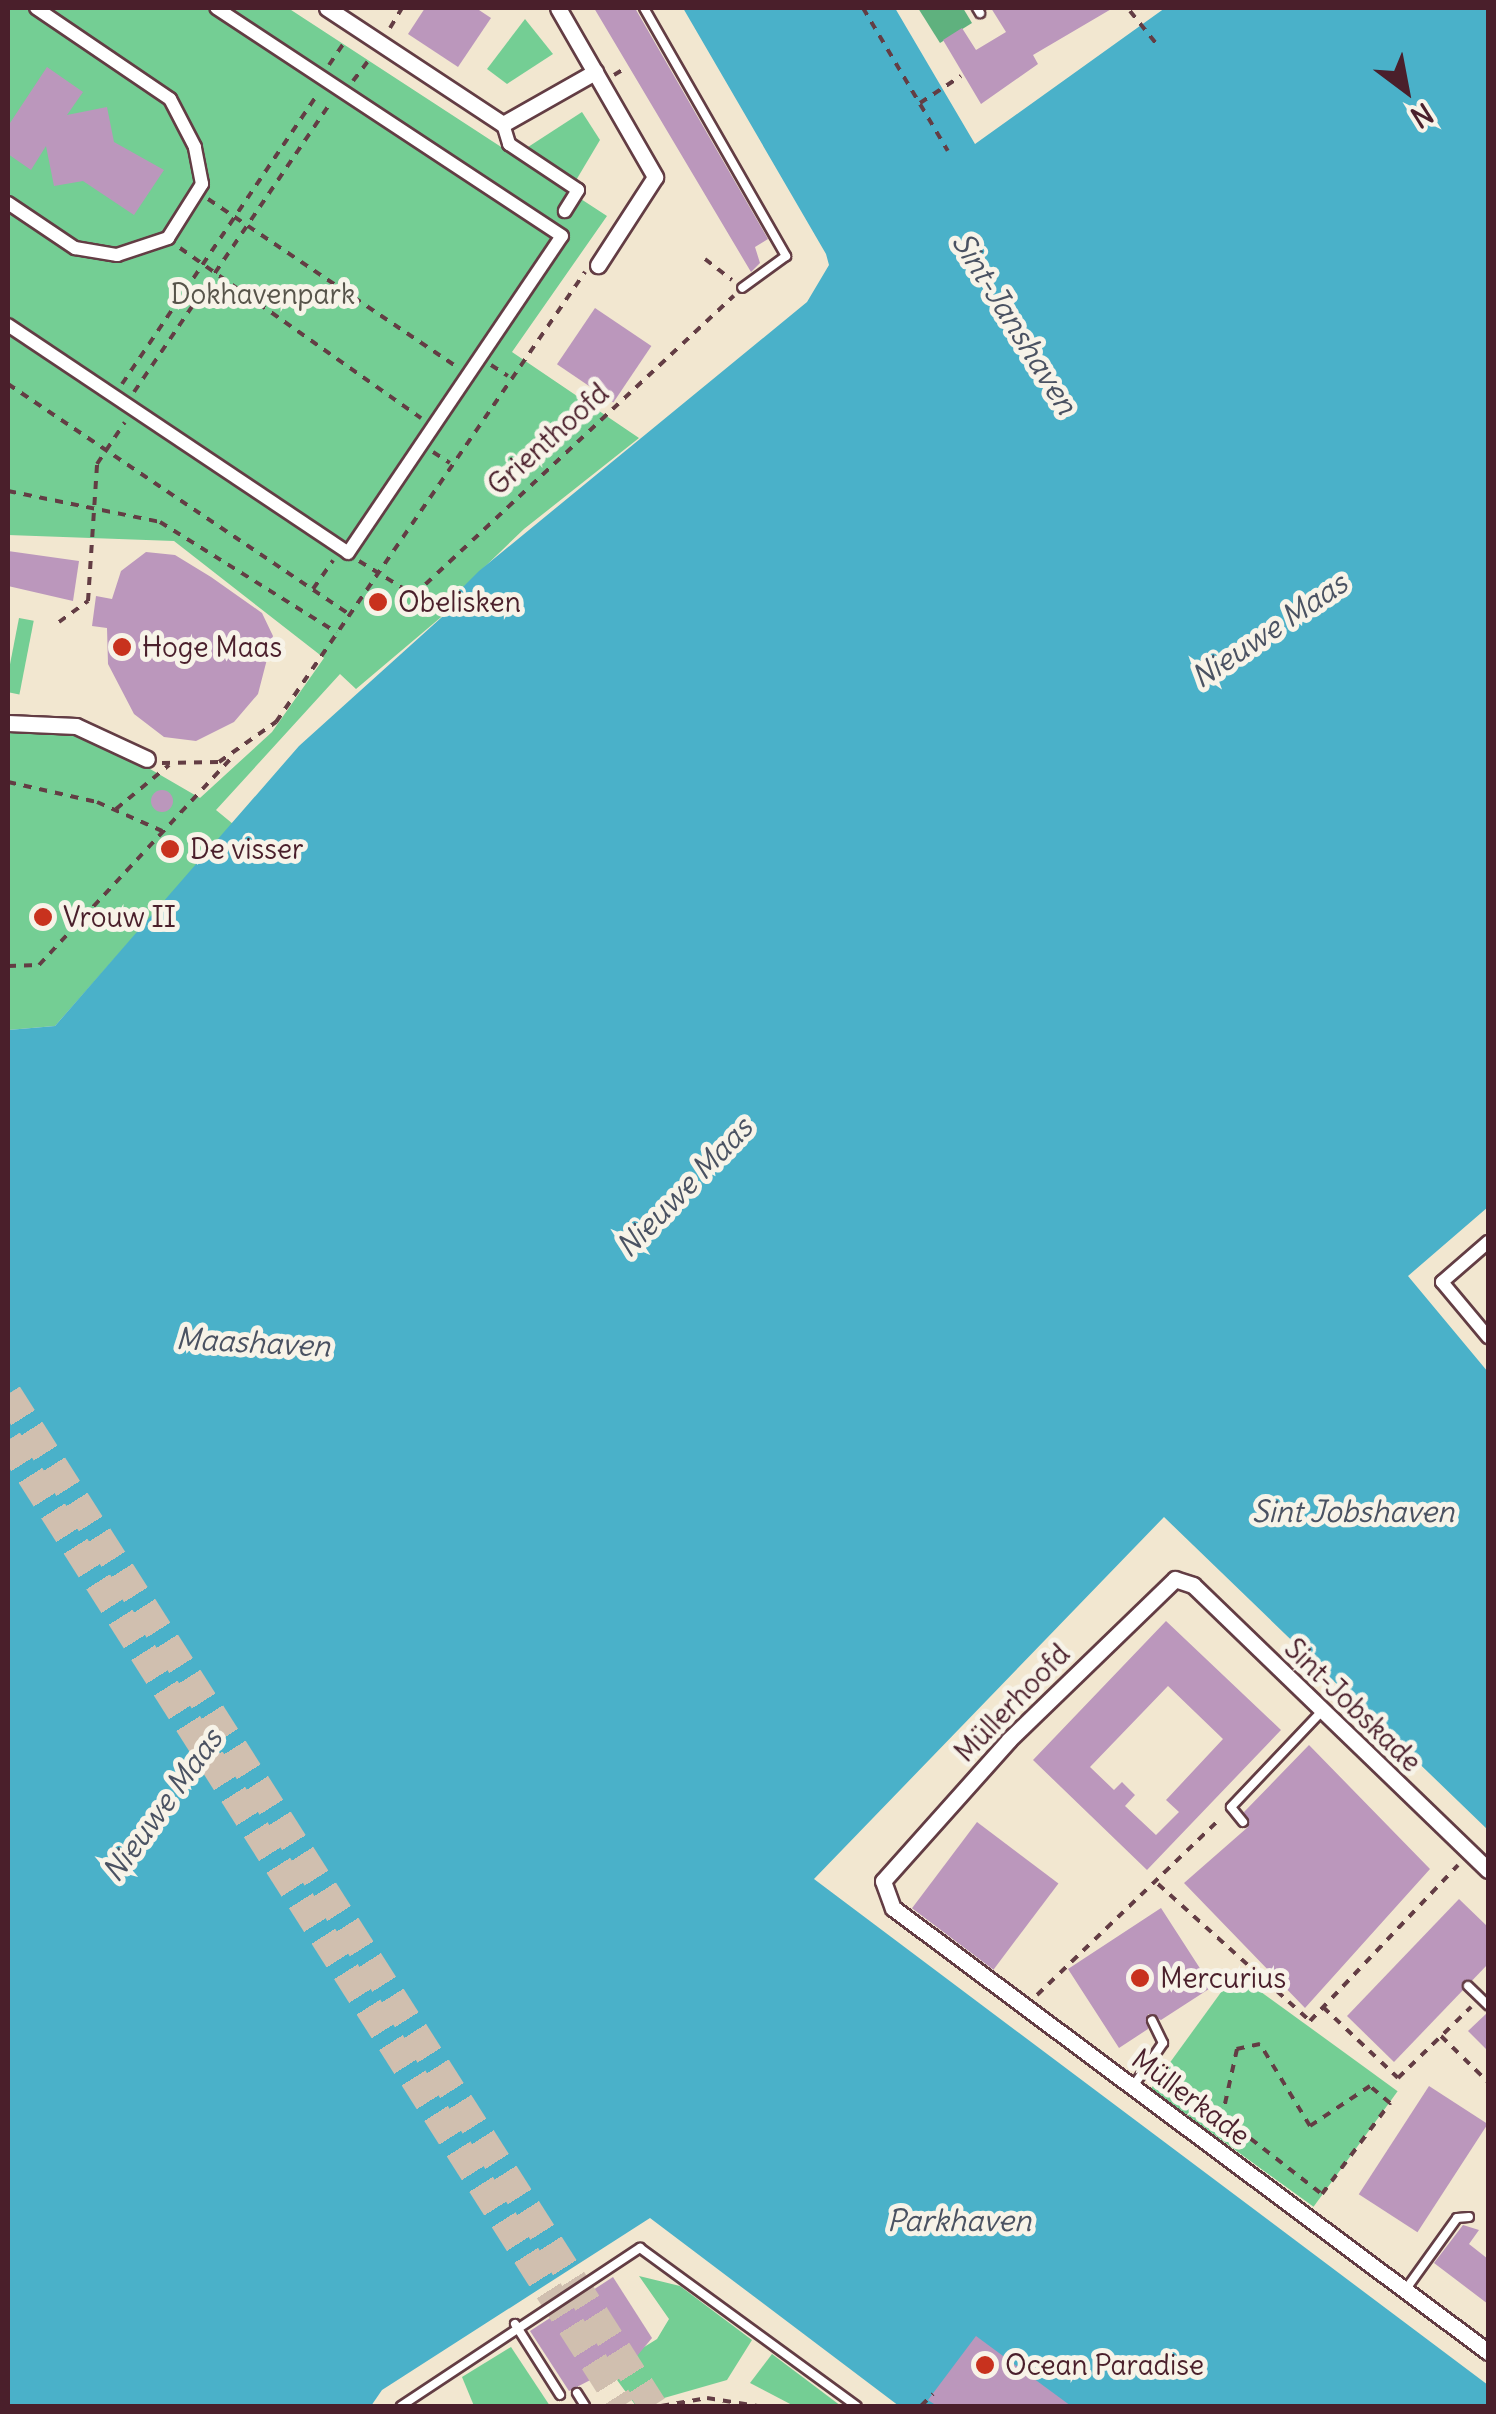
<!DOCTYPE html>
<html>
<head>
<meta charset="utf-8">
<style>
  body { margin:0 }
  #map { position:relative; width:1496px; height:2414px; overflow:hidden; background:#f2e7d0; font-family:Delius,sans-serif }
  div>[style] { position:absolute }
  [style*='--x'] { left:calc(var(--x)*1px); top:calc(var(--y)*1px); width:calc(var(--w)*1px); rotate:calc(var(--a)*1deg) }
  .green>* { inset:0; background:#74ce94; transform-origin:0 0 }
  .forest>* { inset:0; background:#5fb17e }
  .water>* { inset:0; background:#4ab1c9 }
  .building>* { inset:0; background:#bb97bc; transform-origin:0 0 }
  .round { border-radius:50% }
  .trunk-tunnel>* { height:28px; margin-top:-14px; transform-origin:0; background:repeating-linear-gradient(90deg,#d0bfaf 0 28px,transparent 0 42px) }
  .path>* { height:4px; margin-top:-2px; transform-origin:0; background:repeating-linear-gradient(90deg,#633d44 0 8px,transparent 0 16px) }
  .roads { filter:drop-shadow(2px 0 #633d44) drop-shadow(-2px 0 #633d44) drop-shadow(0 2px #633d44) drop-shadow(0 -2px #633d44) }
  .service>* { height:8px; margin:-4px; padding:0 4px; transform-origin:4px; border-radius:4px; background:#fff }
  .pedestrian>* { height:12px; margin:-6px; padding:0 6px; transform-origin:6px; border-radius:6px; background:#fff }
  .minor>* { height:15px; margin:-7.5px; padding:0 7.5px; transform-origin:7.5px; border-radius:7.5px; background:#fff }
  .dots>* { width:28px; height:28px; translate:-50% -50%; box-sizing:border-box; border:5px solid #f7f3e8; border-radius:50% }
  span { translate:-50% -50%; white-space:nowrap; text-align:center; line-height:1.15; -webkit-text-stroke:10px #f7f3e8; paint-order:stroke }
  .park-label { font-size:28px; color:#57544a }
  .street-label { font-size:28px; color:#4a1f2b }
  .poi-label { font-size:28px; color:#4a1f2b }
  .left { translate:0 -50%; text-align:left }
  .water-label { font-size:30px; color:#4a5262; font-style:italic }
  .frame { position:absolute; inset:0; border:10px solid #4a1f2b; pointer-events:none }
  .north { position:absolute; left:1356px; top:40px; width:100px; height:100px; -webkit-text-stroke:8px #f7f3e8; paint-order:stroke; rotate:148deg; font-size:28px; font-weight:700; line-height:40px; text-align:center; color:#4a1f2b }
  .north::after { content:''; display:block; margin:auto; width:35px; height:45px; background:#4a1f2b; clip-path:polygon(50% 0,100% 100%,50% 72%,0 100%) }
</style>
</head>
<body>
<div id="map">
  <div class="green">
    <i style="clip-path:polygon(8px 8px,288px 8px,607px 216px,512px 352px,639px 438px,524px 529px,448px 602px,453px 607px,356px 689px,340px 674px,216px 810px,233px 824px,55px 1026px,8px 1030px,8px 723px,76px 726px,200px 798px,272px 732px,324px 658px,174px 541px,8px 535px)"></i>
    <i style="clip-path:polygon(525px 19px,553px 54px,507px 84px,487px 69px)"></i>
    <i style="clip-path:polygon(582px 112px,600px 140px,575px 182px,525px 149px)"></i>
    <i style="left:19px;top:618px;width:15px;height:75px;rotate:11deg"></i>
    <i style="left:1235px;top:1973px;width:201px;height:143px;rotate:36deg"></i>
    <i style="clip-path:polygon(639px 2276px,680px 2286px,752px 2340px,727px 2380px,636px 2406px,609px 2369px,657px 2339px,669px 2319px)"></i>
    <i style="clip-path:polygon(511px 2347px,550px 2406px,474px 2406px,462px 2377px)"></i>
    <i style="clip-path:polygon(772px 2354px,841px 2406px,794px 2406px,750px 2383px)"></i>
  </div>
  <div class="forest">
    <i style="clip-path:polygon(918px 8px,963px 8px,972px 23px,940px 43px)"></i>
  </div>
  <div class="water">
    <i style="clip-path:polygon(683px 8px,895px 8px,975px 144px,1165px 8px,1488px 8px,1488px 1207px,1408px 1276px,1488px 1372px,1488px 1830px,1164px 1517px,814px 1879px,1488px 2385px,1488px 2406px,899px 2406px,650px 2218px,382px 2390px,371px 2406px,8px 2406px,8px 1030px,55px 1026px,299px 746px,452px 608px,448px 602px,479px 571px,807px 302px,829px 265px,826px 254px)"></i>
  </div>
  <div class="building">
    <i style="clip-path:polygon(425px 8px,476px 8px,491px 18px,458px 67px,408px 34px)"></i>
    <i style="clip-path:polygon(594px 8px,635px 8px,768px 239px,755px 247px,760px 263px,751px 272px)"></i>
    <i style="clip-path:polygon(991px 8px,1113px 8px,1033px 55px,1038px 64px,981px 104px,943px 40px,962px 28px,976px 50px,1006px 32px)"></i>
    <i style="clip-path:polygon(47px 67px,83px 92px,67px 115px,107px 107px,114px 142px,164px 170px,134px 215px,83px 181px,54px 186px,46px 146px,31px 170px,8px 154px,8px 126px)"></i>
    <i style="left:595px;top:308px;width:68px;height:68px;rotate:34deg"></i>
    <i style="clip-path:polygon(8px 551px,79px 561px,73px 601px,8px 586px)"></i>
    <i style="clip-path:polygon(146px 552px,175px 555px,211px 577px,262px 613px,273px 636px,258px 694px,234px 722px,196px 741px,164px 737px,134px 714px,108px 664px,107px 628px,92px 626px,96px 596px,112px 599px,121px 571px)"></i>
    <i class="round" style="left:151px;top:790px;width:22px;height:22px"></i>
    <i style="clip-path:polygon(evenodd,1166px 1621px,1281px 1730px,1147px 1870px,1033px 1760px,1166px 1621px,1168px 1686px,1223px 1739px,1166px 1800px,1179px 1812px,1156px 1835px,1125px 1806px,1135px 1795px,1122px 1782px,1114px 1790px,1090px 1767px,1168px 1686px)"></i>
    <i style="clip-path:polygon(1309px 1745px,1430px 1869px,1305px 2008px,1184px 1883px,1248px 1827px,1244px 1812px)"></i>
    <i style="left:977px;top:1822px;width:102px;height:108px;rotate:37deg"></i>
    <i style="clip-path:polygon(1459px 1899px,1488px 1927px,1488px 1964px,1394px 2062px,1347px 2016px)"></i>
    <i style="clip-path:polygon(1161px 1908px,1212px 1987px,1161px 2020px,1148px 2014px,1148px 2029px,1119px 2048px,1068px 1969px)"></i>
    <i style="clip-path:polygon(1488px 2012px,1488px 2051px,1468px 2031px)"></i>
    <i style="left:1429px;top:2086px;width:70px;height:129px;rotate:33deg"></i>
    <i style="clip-path:polygon(1463px 2225px,1479px 2230px,1469px 2244px,1488px 2259px,1488px 2304px,1434px 2263px)"></i>
    <i style="clip-path:polygon(613px 2277px,652px 2338px,637px 2356px,569px 2391px,530px 2331px)"></i>
    <i style="clip-path:polygon(976px 2336px,1071px 2406px,937px 2406px,928px 2400px)"></i>
  </div>
  <div class="trunk-tunnel">
    <i style="--x:8;--y:1394;--w:1200;--a:57.49"></i>
    <i style="--x:8;--y:1440;--w:1145;--a:57.56"></i>
  </div>
  <div class="path">
    <i style="--x:863;--y:8;--w:166;--a:59.3"></i>
    <i style="--x:1130;--y:11;--w:45;--a:51.3"></i>
    <i style="--x:390;--y:28;--w:23;--a:-59"></i>
    <i style="--x:329;--y:65;--w:30;--a:-56"></i>
    <i style="--x:614;--y:75;--w:12;--a:-31"></i>
    <i style="--x:353;--y:81;--w:30;--a:-53"></i>
    <i style="--x:920;--y:103;--w:49;--a:-33.4"></i>
    <i style="--x:208;--y:199;--w:300;--a:34"></i>
    <i style="--x:180;--y:248;--w:295;--a:35.2"></i>
    <i style="--x:705;--y:259;--w:34;--a:38"></i>
    <i style="--x:491;--y:365;--w:20;--a:33"></i>
    <i style="--x:8;--y:384;--w:411;--a:34"></i>
    <i style="--x:122;--y:384;--w:351;--a:-56"></i>
    <i style="--x:134;--y:392;--w:351;--a:-55.8"></i>
    <i style="--x:433;--y:452;--w:20;--a:33"></i>
    <i style="--x:8;--y:491;--w:155;--a:11.5"></i>
    <i style="--x:160;--y:522;--w:208;--a:32"></i>
    <i style="--x:359;--y:561;--w:65;--a:31.7"></i>
    <i style="--x:414;--y:595;--w:438;--a:-43.1"></i>
    <i style="--x:313;--y:589;--w:35;--a:-55"></i>
    <i style="--x:59;--y:622;--w:36;--a:-36"></i>
    <i style="--x:88;--y:601;--w:137;--a:-86.2"></i>
    <i style="--x:97;--y:464;--w:50;--a:-56.3"></i>
    <i style="--x:162;--y:763;--w:57;--a:-1"></i>
    <i style="--x:219;--y:762;--w:70;--a:-35.1"></i>
    <i style="--x:276;--y:722;--w:546;--a:-55.52"></i>
    <i style="--x:8;--y:782;--w:91;--a:12.7"></i>
    <i style="--x:97;--y:802;--w:71;--a:24"></i>
    <i style="--x:116;--y:809;--w:69;--a:-39.7"></i>
    <i style="--x:8;--y:966;--w:31;--a:-2"></i>
    <i style="--x:39;--y:965;--w:284;--a:-47.1"></i>
    <i style="--x:1158;--y:1884;--w:205;--a:42"></i>
    <i style="--x:1310;--y:2021;--w:215;--a:-46.5"></i>
    <i style="--x:1037;--y:1995;--w:255;--a:-43.9"></i>
    <i style="--x:1323;--y:2007;--w:103;--a:43.4"></i>
    <i style="--x:1398;--y:2078;--w:102;--a:-44.2"></i>
    <i style="--x:1441;--y:2036;--w:66;--a:44.4"></i>
    <i style="--x:1162;--y:2070;--w:202;--a:37.8"></i>
    <i style="--x:1322;--y:2194;--w:114;--a:-53.2"></i>
    <i style="--x:1390;--y:2103;--w:26;--a:-140"></i>
    <i style="--x:1370;--y:2086;--w:72;--a:146.3"></i>
    <i style="--x:1310;--y:2126;--w:96;--a:-121.4"></i>
    <i style="--x:1260;--y:2044;--w:24;--a:168"></i>
    <i style="--x:1237;--y:2049;--w:70;--a:102.4"></i>
    <i style="--x:661;--y:2406;--w:47;--a:-9.9"></i>
    <i style="--x:707;--y:2398;--w:51;--a:9.1"></i>
    <i style="--x:921;--y:2406;--w:17;--a:-45"></i>
  </div>
  <div class="roads">
    <div class="service">
      <i style="--x:644;--y:8;--w:286;--a:60.2"></i>
      <i style="--x:786;--y:256;--w:54;--a:144"></i>
      <i style="--x:977;--y:8;--w:6;--a:59"></i>
      <i style="--x:1243;--y:1822;--w:19;--a:-129"></i>
      <i style="--x:1231;--y:1807;--w:134;--a:-46.5"></i>
      <i style="--x:1468;--y:1986;--w:28;--a:44"></i>
      <i style="--x:1134;--y:2085;--w:51;--a:-55.4"></i>
      <i style="--x:1163;--y:2043;--w:25;--a:-116"></i>
      <i style="--x:1406;--y:2289;--w:87;--a:-54.3"></i>
      <i style="--x:1457;--y:2218;--w:12;--a:-5"></i>
      <i style="--x:515;--y:2324;--w:84;--a:57.6"></i>
      <i style="--x:577;--y:2393;--w:15;--a:58"></i>
      <i style="--x:401;--y:2406;--w:287;--a:-33.5"></i>
      <i style="--x:640;--y:2248;--w:268;--a:36.1"></i>
    </div>
    <div class="pedestrian">
      <i style="--x:503;--y:124;--w:21;--a:73"></i>
      <i style="--x:509;--y:144;--w:83;--a:33.7"></i>
      <i style="--x:578;--y:190;--w:25;--a:122"></i>
      <i style="--x:8;--y:203;--w:81;--a:33.9"></i>
      <i style="--x:75;--y:248;--w:43;--a:9.5"></i>
      <i style="--x:117;--y:255;--w:54;--a:-18.4"></i>
      <i style="--x:168;--y:238;--w:64;--a:-57.8"></i>
      <i style="--x:202;--y:184;--w:38;--a:-101"></i>
      <i style="--x:195;--y:147;--w:54;--a:-117.5"></i>
      <i style="--x:170;--y:99;--w:162;--a:-145.8"></i>
      <i style="--x:8;--y:325;--w:409;--a:33.8"></i>
      <i style="--x:348;--y:553;--w:382;--a:-56"></i>
      <i style="--x:562;--y:236;--w:414;--a:-146.6"></i>
      <i style="--x:1488;--y:1242;--w:61;--a:139"></i>
      <i style="--x:1442;--y:1282;--w:72;--a:50.1"></i>
    </div>
    <div class="minor">
      <i style="--x:327;--y:8;--w:211;--a:33.4"></i>
      <i style="--x:503;--y:124;--w:106;--a:-29.5"></i>
      <i style="--x:558;--y:8;--w:195;--a:60.1"></i>
      <i style="--x:655;--y:177;--w:105;--a:122.9"></i>
      <i style="--x:8;--y:723;--w:68;--a:2.5"></i>
      <i style="--x:76;--y:726;--w:78;--a:24.9"></i>
      <i style="--x:1488;--y:1870;--w:410;--a:-136"></i>
      <i style="--x:1193;--y:1585;--w:19;--a:-162"></i>
      <i style="--x:1175;--y:1579;--w:231;--a:135.9"></i>
      <i style="--x:1009;--y:1740;--w:189;--a:131.8"></i>
      <i style="--x:883;--y:1881;--w:29;--a:70"></i>
      <i style="--x:893;--y:1908;--w:742;--a:36.73"></i>
    </div>
  </div>
  <div class="dots">
    <i style="left:378px;top:602px;background:#c8321e"></i>
    <i style="left:122px;top:647px;background:#c8321e"></i>
    <i style="left:170px;top:849px;background:#c8321e"></i>
    <i style="left:43px;top:917px;background:#c8321e"></i>
    <i style="left:1140px;top:1978px;background:#c8321e"></i>
    <i style="left:985px;top:2365px;background:#c8321e"></i>
  </div>
  <div class="park-label">
    <span style="left:263px;top:294px">Dokhavenpark</span>
  </div>
  <div class="street-label">
    <span style="left:548px;top:439px;rotate:-42deg">Grienthoofd</span>
    <span style="left:1012px;top:1703px;rotate:-46deg">Müllerhoofd</span>
    <span style="left:1353px;top:1705px;rotate:44deg">Sint-Jobskade</span>
    <span style="left:1191px;top:2097px;rotate:37deg">Müllerkade</span>
  </div>
  <div class="poi-label">
    <span class="left" style="left:398px;top:602px">Obelisken</span>
    <span class="left" style="left:142px;top:647px">Hoge Maas</span>
    <span class="left" style="left:190px;top:849px">De visser</span>
    <span class="left" style="left:63px;top:917px">Vrouw II</span>
    <span class="left" style="left:1160px;top:1978px">Mercurius</span>
    <span class="left" style="left:1005px;top:2365px">Ocean Paradise</span>
  </div>
  <div class="water-label">
    <span style="left:1015px;top:323px;rotate:58deg">Sint-Janshaven</span>
    <span style="left:1269px;top:630px;rotate:-34deg">Nieuwe Maas</span>
    <span style="left:684px;top:1187px;rotate:-46deg">Nieuwe Maas</span>
    <span style="left:253px;top:1342px;rotate:3deg">Maashaven</span>
    <span style="left:1353px;top:1511px">Sint Jobshaven</span>
    <span style="left:162px;top:1805px;rotate:-54deg">Nieuwe Maas</span>
    <span style="left:959px;top:2220px">Parkhaven</span>
  </div>
  <div class="frame"></div>
  <div class="north">N</div>
</div>
</body>
</html>
